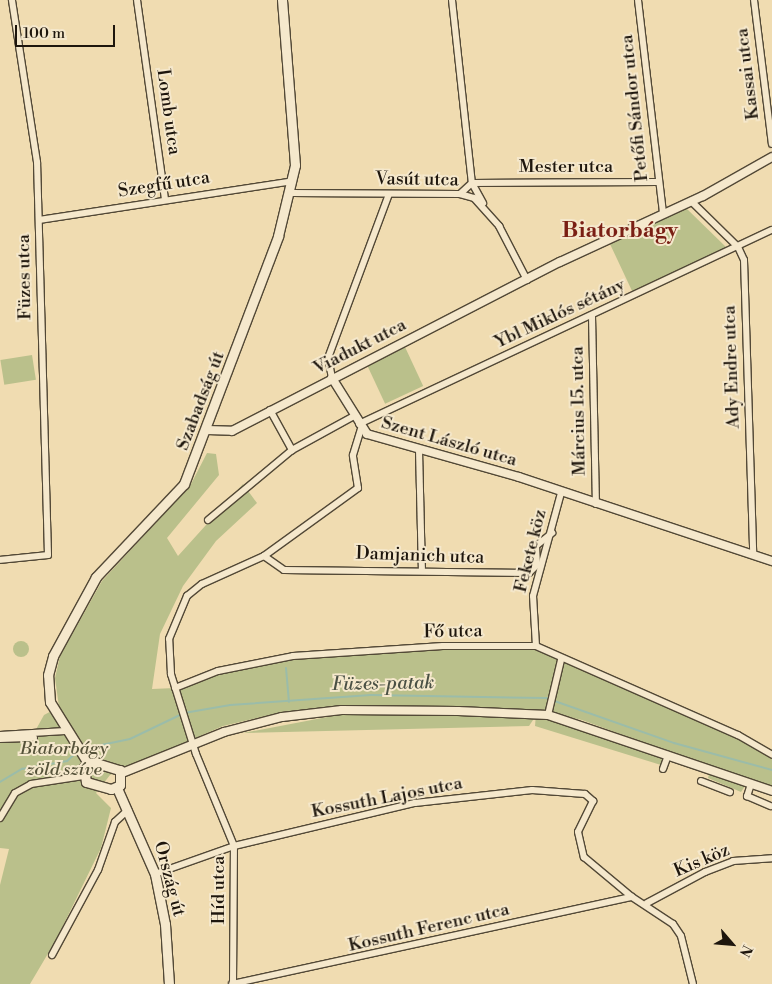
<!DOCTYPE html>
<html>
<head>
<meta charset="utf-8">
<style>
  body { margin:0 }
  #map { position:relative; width:772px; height:984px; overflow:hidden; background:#f0dcb1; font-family:"Libre Bodoni",serif }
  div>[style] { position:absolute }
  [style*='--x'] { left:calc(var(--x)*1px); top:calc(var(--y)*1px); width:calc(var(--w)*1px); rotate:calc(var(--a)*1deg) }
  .green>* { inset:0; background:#bac08b; transform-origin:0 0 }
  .round { border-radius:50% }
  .stream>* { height:2px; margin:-1px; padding:0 1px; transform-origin:1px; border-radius:1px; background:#9bbca9 }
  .roads { filter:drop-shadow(1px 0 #524836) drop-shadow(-1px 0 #524836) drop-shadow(0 1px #524836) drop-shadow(0 -1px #524836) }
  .minor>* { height:6px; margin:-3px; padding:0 3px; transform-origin:3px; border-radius:3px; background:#f5e8cc }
  .tertiary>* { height:8px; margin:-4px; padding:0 4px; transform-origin:4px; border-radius:4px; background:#f5e8cc }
  .secondary>* { height:9px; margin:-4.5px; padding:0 4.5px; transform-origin:4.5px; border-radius:4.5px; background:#f5e8cc }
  span { translate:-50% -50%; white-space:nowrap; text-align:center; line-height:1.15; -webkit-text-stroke:4px #f5e8cc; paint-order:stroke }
  .street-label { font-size:18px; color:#1e160d }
  .park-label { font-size:18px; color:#555239; font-style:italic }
  .water-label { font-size:19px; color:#4a5044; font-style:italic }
  .district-label { font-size:22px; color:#7a1f14; font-weight:700 }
  .north { position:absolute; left:707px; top:919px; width:50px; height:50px; -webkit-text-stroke:4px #f5e8cc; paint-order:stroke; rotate:117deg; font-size:14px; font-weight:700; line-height:20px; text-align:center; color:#1e160d }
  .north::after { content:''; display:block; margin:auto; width:18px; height:22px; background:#1e160d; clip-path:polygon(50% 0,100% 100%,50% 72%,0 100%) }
  .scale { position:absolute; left:15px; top:25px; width:100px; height:22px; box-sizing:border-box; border:2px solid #1e160d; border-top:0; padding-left:6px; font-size:15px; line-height:18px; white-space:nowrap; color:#1e160d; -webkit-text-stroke:4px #f5e8cc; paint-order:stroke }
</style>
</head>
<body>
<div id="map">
  <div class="green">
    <i style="clip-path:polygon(686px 208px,727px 248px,633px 293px,610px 244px)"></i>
    <i style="left:405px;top:347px;width:43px;height:42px;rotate:65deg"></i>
    <i style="left:32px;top:355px;width:25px;height:32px;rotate:81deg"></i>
    <i style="clip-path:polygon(207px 453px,216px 454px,219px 475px,167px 538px,178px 556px,243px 484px,257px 503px,216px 541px,183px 586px,160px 634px,152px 689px,175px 688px,218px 671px,338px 652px,536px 646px,772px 754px,772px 790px,582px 720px,543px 711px,342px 706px,282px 712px,223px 726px,110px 775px,96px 793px,111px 808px,101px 848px,56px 940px,30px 984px,0 984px,0 885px,9px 849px,0 848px,0 741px,29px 742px,44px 715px,59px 707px,55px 678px,60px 656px,102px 581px,190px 486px)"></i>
    <i class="round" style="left:13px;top:641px;width:16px;height:16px"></i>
    <i style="clip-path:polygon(343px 714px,485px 715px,535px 717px,529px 726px,243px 733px)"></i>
    <i style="clip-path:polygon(536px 714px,664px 756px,661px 765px,535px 726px)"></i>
    <i style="clip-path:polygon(710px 770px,745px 786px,741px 792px,708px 778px)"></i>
  </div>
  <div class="stream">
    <i style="--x:286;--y:668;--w:34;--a:85"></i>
    <i style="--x:82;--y:749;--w:49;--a:-11.8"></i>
    <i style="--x:130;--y:739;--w:60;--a:-25.7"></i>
    <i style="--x:184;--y:713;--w:47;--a:-9.9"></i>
    <i style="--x:230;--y:705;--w:141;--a:-4.1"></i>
    <i style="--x:371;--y:695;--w:175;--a:1"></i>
    <i style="--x:546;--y:698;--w:136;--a:19.4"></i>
    <i style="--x:674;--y:743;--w:102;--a:15.4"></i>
    <i style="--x:0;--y:782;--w:26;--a:-31"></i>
    <i style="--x:22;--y:769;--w:46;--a:-10.1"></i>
    <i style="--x:67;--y:761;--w:15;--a:-42"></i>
  </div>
  <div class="roads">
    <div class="minor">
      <i style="--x:137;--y:0;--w:201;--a:82"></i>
      <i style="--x:452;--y:0;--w:184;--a:83.8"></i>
      <i style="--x:472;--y:183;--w:23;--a:61"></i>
      <i style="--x:638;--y:0;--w:214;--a:83.3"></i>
      <i style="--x:754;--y:0;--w:145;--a:82.9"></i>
      <i style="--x:472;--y:183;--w:187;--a:-0.3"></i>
      <i style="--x:291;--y:193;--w:169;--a:0.3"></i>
      <i style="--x:460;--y:194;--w:15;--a:16"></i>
      <i style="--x:474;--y:198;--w:38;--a:48"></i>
      <i style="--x:499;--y:226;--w:61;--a:62.6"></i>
      <i style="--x:460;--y:194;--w:16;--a:-43"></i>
      <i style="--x:691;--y:201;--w:66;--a:44.4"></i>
      <i style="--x:738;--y:247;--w:14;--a:65"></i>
      <i style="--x:744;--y:260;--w:294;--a:88.2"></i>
      <i style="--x:39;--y:220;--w:257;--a:-8.7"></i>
      <i style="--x:592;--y:316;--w:188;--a:88.8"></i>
      <i style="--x:332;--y:378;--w:20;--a:-101"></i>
      <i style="--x:328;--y:358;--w:175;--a:-69.6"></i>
      <i style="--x:270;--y:410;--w:46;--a:61.2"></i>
      <i style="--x:359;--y:424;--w:456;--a:-25.2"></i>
      <i style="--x:419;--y:450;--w:121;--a:88.6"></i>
      <i style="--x:208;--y:520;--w:109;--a:-39.8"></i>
      <i style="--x:292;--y:450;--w:71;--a:-28.7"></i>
      <i style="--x:264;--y:556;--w:24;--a:35"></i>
      <i style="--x:284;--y:570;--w:245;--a:0.7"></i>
      <i style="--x:529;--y:573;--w:11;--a:-45"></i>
      <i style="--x:537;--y:565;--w:19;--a:-93"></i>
      <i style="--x:536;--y:546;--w:21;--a:-39"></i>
      <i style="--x:0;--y:560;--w:48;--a:-5.9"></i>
      <i style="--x:48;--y:555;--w:393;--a:-91.6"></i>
      <i style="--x:37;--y:162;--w:164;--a:-98.8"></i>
      <i style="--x:536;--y:646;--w:50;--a:-93.4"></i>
      <i style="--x:533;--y:596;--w:107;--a:-74.8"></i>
      <i style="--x:175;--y:688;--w:46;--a:-21.6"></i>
      <i style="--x:218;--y:671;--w:76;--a:-11.3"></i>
      <i style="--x:293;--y:656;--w:150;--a:-3.8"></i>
      <i style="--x:443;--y:646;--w:93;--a:0"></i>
      <i style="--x:536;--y:646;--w:221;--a:23.8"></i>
      <i style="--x:738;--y:735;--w:39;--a:30"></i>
      <i style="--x:548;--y:715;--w:57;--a:-76.7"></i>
      <i style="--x:0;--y:735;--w:65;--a:-3.5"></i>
      <i style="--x:0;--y:739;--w:34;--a:-2"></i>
      <i style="--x:663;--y:769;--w:15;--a:-70"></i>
      <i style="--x:701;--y:781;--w:31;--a:21"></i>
      <i style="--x:751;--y:784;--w:13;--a:108"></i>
      <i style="--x:747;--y:796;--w:26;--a:23"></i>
      <i style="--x:0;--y:818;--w:29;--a:-59"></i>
      <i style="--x:15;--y:793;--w:18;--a:-29"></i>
      <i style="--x:31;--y:784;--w:53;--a:-8.7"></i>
      <i style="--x:155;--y:874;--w:84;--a:-19.5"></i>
      <i style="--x:234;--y:846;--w:186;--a:-13.4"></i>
      <i style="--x:415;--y:803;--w:118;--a:-6.3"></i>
      <i style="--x:532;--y:790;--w:53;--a:4.3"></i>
      <i style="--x:585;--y:794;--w:11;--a:41"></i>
      <i style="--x:593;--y:801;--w:34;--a:116"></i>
      <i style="--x:578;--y:832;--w:26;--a:77"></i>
      <i style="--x:584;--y:857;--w:62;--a:39.8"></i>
      <i style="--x:632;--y:897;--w:49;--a:33.4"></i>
      <i style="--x:673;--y:924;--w:14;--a:56"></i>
      <i style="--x:681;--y:936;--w:49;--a:76"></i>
      <i style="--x:647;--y:903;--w:66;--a:-28.1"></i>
      <i style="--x:705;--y:872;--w:30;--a:-21"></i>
      <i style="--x:733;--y:861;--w:39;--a:-4"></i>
      <i style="--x:52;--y:955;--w:97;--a:-61.6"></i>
      <i style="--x:98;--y:870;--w:51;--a:-70.5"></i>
      <i style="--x:115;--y:822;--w:18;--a:-43"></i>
      <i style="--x:232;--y:984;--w:409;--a:-12.3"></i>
      <i style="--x:233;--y:984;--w:138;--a:-89.6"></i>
      <i style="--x:234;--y:846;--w:100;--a:-112.4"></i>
      <i style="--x:196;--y:754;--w:84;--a:-107.4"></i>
      <i style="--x:171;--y:674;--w:35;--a:-93"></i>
      <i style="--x:169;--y:639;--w:47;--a:-67.3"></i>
      <i style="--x:187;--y:596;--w:19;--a:-39"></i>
      <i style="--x:202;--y:584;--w:68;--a:-24.3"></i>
      <i style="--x:264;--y:556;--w:116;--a:-35.9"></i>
      <i style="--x:358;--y:488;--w:33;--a:-99"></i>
      <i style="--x:353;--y:455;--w:27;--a:-73"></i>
    </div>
    <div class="tertiary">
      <i style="--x:332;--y:378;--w:66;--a:58"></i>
      <i style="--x:367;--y:434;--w:158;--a:15.8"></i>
      <i style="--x:519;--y:477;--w:267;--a:18.4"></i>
      <i style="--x:207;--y:430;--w:25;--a:2"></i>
      <i style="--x:232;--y:431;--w:369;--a:-27.3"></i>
      <i style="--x:560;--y:262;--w:157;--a:-24.8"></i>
      <i style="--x:703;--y:196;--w:79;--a:-29.5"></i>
      <i style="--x:122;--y:773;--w:110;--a:-21.9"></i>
      <i style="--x:224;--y:732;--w:60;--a:-14.5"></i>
      <i style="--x:282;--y:717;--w:60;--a:-6.7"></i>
      <i style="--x:342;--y:710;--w:116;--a:0.5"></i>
      <i style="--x:458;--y:711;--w:90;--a:2.5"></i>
      <i style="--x:548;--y:715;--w:237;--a:18.7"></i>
    </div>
    <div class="secondary">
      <i style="--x:93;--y:762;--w:28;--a:17"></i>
      <i style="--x:120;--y:770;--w:15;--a:90"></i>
      <i style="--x:120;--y:785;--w:10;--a:156"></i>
      <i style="--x:111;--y:789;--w:26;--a:-164"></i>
      <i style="--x:86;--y:782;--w:15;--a:-98"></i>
      <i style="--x:84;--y:767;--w:10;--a:-29"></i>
      <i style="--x:88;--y:763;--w:72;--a:-121.9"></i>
      <i style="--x:50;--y:702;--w:27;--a:-94"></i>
      <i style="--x:48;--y:675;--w:20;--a:-75"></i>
      <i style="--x:53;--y:656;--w:90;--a:-61.4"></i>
      <i style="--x:96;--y:577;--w:128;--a:-46.6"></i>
      <i style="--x:184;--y:484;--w:265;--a:-69.2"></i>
      <i style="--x:278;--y:236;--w:73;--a:-76.5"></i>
      <i style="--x:295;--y:165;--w:166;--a:-94.5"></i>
      <i style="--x:117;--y:788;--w:94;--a:66.2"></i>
      <i style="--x:155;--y:874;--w:51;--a:78.7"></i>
      <i style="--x:165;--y:924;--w:60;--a:86.2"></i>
    </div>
  </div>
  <div class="street-label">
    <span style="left:748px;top:74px;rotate:-97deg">Kassai utca</span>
    <span style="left:635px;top:108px;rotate:-96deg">Petőfi Sándor utca</span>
    <span style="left:168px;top:112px;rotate:82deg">Lomb utca</span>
    <span style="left:566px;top:167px">Mester utca</span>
    <span style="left:417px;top:180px;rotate:1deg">Vasút utca</span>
    <span style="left:164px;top:185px;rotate:-9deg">Szegfű utca</span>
    <span style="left:25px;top:277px;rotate:-91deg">Füzes utca</span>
    <span style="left:560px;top:314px;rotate:-25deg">Ybl Miklós sétány</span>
    <span style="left:360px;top:347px;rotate:-27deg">Viadukt utca</span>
    <span style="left:732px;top:367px;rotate:-92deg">Ady Endre utca</span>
    <span style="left:201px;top:401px;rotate:-69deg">Szabadság út</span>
    <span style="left:579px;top:411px;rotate:-91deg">Március 15. utca</span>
    <span style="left:449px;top:442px;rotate:16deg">Szent László utca</span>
    <span style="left:531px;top:551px;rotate:-76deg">Fekete köz</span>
    <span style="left:420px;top:556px;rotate:2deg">Damjanich utca</span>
    <span style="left:453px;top:632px;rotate:-1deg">Fő utca</span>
    <span style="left:387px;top:798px;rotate:-11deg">Kossuth Lajos utca</span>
    <span style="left:702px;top:861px;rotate:-23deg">Kis köz</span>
    <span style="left:169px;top:879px;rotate:75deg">Ország út</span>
    <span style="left:219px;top:890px;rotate:-90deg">Híd utca</span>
    <span style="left:429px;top:928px;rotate:-13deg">Kossuth Ferenc utca</span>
  </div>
  <div class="park-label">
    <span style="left:64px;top:760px">Biatorbágy<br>zöld szíve</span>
  </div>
  <div class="water-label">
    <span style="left:383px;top:684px;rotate:-1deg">Füzes-patak</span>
  </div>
  <div class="district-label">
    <span style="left:620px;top:231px">Biatorbágy</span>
  </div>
  <div class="north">N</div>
  <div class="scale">100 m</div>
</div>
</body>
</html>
